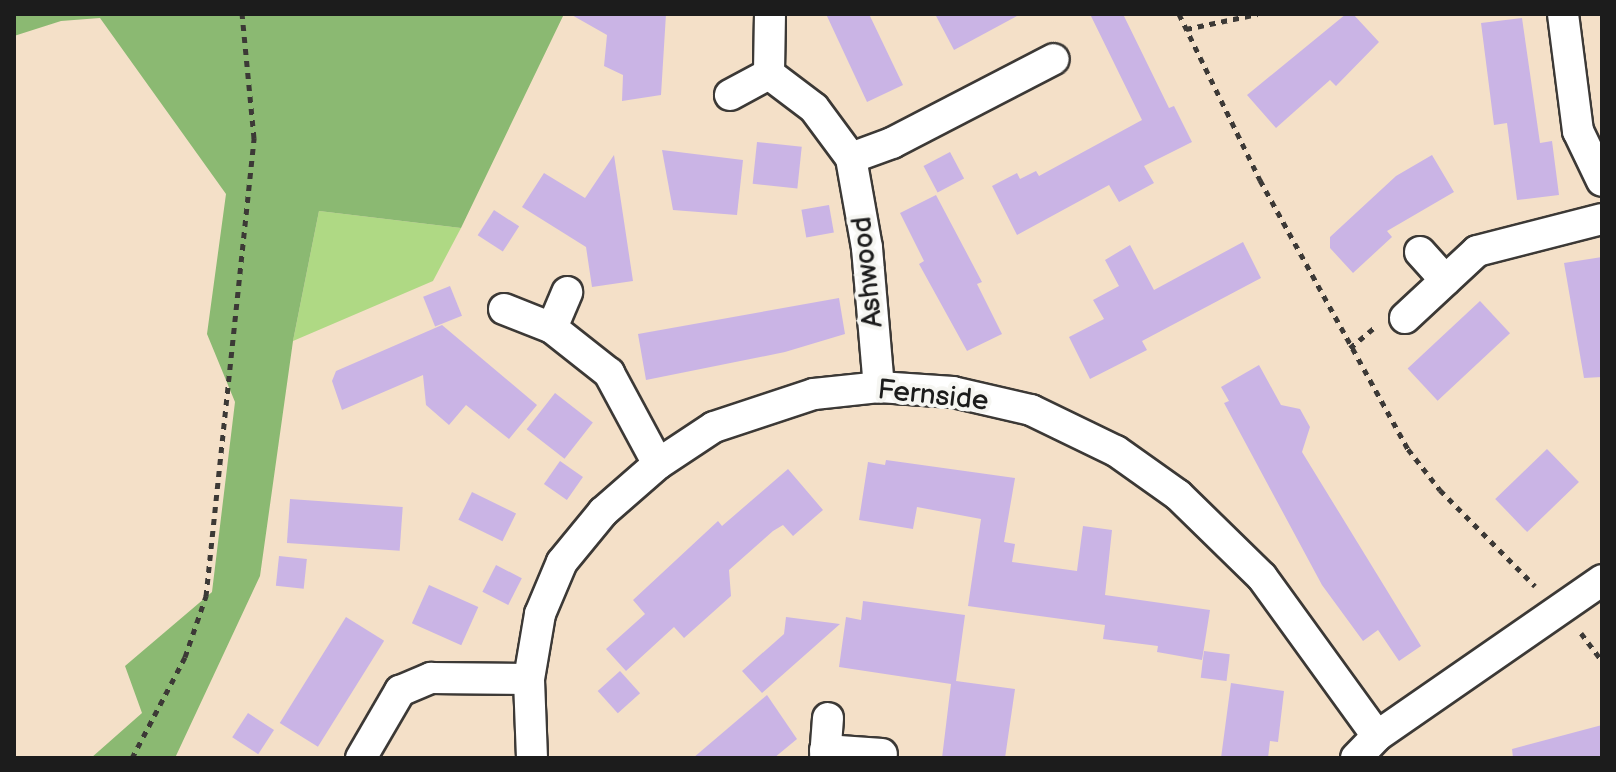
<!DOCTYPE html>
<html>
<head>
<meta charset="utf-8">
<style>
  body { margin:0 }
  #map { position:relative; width:1616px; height:772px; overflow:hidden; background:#f4e0c8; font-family:"Balsamiq Sans",sans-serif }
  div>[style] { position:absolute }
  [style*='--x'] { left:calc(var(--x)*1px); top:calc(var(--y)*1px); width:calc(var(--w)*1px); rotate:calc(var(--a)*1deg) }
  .green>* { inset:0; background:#afd984 }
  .forest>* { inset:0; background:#8bb972 }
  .building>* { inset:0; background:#cab4e5; transform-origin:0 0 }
  .path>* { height:5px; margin-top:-2.5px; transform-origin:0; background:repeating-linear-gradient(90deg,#3c3936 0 6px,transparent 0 12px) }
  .roads { filter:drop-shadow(2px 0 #3c3936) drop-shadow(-2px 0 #3c3936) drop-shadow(0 2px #3c3936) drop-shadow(0 -2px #3c3936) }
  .minor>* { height:30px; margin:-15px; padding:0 15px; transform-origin:15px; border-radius:15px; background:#fff }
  span { translate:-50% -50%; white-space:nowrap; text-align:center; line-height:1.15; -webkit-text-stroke:8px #f6f6f2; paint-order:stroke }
  .street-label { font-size:28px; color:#1c1c1c }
  .frame { position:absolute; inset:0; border:16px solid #1c1c1c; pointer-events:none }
</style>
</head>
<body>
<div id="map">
  <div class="green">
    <i style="clip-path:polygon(319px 211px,461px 228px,433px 281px,293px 341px)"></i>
  </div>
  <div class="forest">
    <i style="clip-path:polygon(14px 14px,564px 14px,461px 228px,319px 211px,293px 341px,260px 576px,175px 758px,91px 758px,142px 713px,125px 666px,212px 592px,235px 402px,207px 334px,226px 194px,100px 18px,61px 21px,14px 36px)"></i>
  </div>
  <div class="building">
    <i style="clip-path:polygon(570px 14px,666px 14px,661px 95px,622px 101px,623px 75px,604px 66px,607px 35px)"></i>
    <i style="clip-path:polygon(826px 14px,869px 14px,903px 85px,867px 102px)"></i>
    <i style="clip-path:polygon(935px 14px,1021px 14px,954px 50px)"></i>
    <i style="clip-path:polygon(1090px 14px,1123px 14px,1169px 108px,1174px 106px,1192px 142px,1144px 166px,1154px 183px,1119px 202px,1109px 185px,1017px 235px,992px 186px,1017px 173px,1020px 179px,1036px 171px,1039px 176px,1142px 120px)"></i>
    <i style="clip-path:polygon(1346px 14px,1353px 14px,1379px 42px,1336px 86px,1330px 80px,1276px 128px,1247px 95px)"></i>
    <i style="clip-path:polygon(1522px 18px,1540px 143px,1552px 141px,1559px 195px,1517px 200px,1507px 123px,1494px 125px,1481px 23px)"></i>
    <i style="left:757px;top:142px;width:45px;height:42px;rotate:6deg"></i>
    <i style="clip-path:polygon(662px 150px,743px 160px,737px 215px,673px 210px)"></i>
    <i style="left:950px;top:152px;width:30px;height:30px;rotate:62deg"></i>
    <i style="clip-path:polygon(614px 155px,633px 281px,592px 287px,586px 247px,522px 207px,544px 173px,585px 198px)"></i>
    <i style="clip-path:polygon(1432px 155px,1454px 192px,1387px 231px,1392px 237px,1353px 273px,1330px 248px,1330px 237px,1396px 176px)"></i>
    <i style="clip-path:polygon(936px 195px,982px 282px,977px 284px,1002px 334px,967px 351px,919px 264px,924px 261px,900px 213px)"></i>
    <i style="left:829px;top:205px;width:28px;height:28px;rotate:80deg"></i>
    <i style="left:494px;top:210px;width:30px;height:30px;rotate:33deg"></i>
    <i style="clip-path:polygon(1243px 242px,1261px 278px,1142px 341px,1147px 350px,1090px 379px,1069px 337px,1104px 319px,1093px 300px,1119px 286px,1105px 260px,1130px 245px,1154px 290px)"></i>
    <i style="clip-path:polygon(1602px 257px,1602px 377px,1584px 378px,1564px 263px)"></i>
    <i style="left:450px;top:286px;width:32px;height:29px;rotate:68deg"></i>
    <i style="clip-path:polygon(839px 298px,845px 334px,785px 352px,646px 380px,638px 334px)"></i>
    <i style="left:1480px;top:301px;width:44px;height:99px;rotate:47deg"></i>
    <i style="clip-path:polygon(442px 325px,537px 405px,509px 439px,466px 405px,449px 425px,426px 405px,423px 375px,342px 410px,332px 381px,336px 371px)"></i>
    <i style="clip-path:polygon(1259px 365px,1281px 405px,1300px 409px,1310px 427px,1302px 452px,1421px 646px,1399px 661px,1378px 630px,1363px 641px,1322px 585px,1224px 403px,1229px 401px,1221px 387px)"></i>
    <i style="left:555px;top:393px;width:48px;height:46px;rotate:38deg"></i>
    <i style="left:1547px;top:449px;width:46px;height:72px;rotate:46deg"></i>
    <i style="clip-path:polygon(886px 460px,1015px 478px,1004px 542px,1015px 544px,1012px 562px,1077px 571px,1083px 526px,1112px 530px,1105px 595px,1210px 610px,1202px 660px,1157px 652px,1158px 646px,1103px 639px,1105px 625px,968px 606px,981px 519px,917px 507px,913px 529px,859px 520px,868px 462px,885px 465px)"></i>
    <i style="left:560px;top:461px;width:28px;height:28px;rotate:35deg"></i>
    <i style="clip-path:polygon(788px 469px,823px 510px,793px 536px,783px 525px,773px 531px,729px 570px,731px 596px,684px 638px,674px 627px,626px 671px,606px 649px,645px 614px,633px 600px,718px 521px,722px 526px)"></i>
    <i style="left:472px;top:492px;width:49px;height:31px;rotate:26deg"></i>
    <i style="left:290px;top:499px;width:113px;height:44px;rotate:4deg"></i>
    <i style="left:279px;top:556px;width:28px;height:30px;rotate:6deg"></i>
    <i style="left:496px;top:565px;width:29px;height:30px;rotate:27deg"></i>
    <i style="left:429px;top:585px;width:54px;height:42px;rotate:24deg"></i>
    <i style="clip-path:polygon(863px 601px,965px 615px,956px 681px,1015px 689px,1005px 758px,942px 758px,951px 684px,839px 667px,846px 617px,861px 620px)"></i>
    <i style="left:346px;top:617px;width:45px;height:125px;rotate:32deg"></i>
    <i style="clip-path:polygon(786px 617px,840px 624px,762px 693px,742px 671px,784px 634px)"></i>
    <i style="left:1204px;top:651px;width:26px;height:27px;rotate:7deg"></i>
    <i style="left:620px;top:671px;width:30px;height:30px;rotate:48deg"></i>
    <i style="clip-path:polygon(1231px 683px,1284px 691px,1278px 742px,1270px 741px,1268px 758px,1221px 758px)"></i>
    <i style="clip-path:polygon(767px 695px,797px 739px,774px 758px,693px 758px)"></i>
    <i style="left:248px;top:713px;width:31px;height:29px;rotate:33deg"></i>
    <i style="clip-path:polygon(1602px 725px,1602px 758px,1513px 758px,1512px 749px)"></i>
  </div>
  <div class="path">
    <i style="--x:1179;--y:14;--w:185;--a:64"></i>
    <i style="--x:1260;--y:180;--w:307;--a:61.2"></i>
    <i style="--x:1408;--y:449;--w:52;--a:52"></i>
    <i style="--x:1440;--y:490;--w:135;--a:45.3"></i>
    <i style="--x:1186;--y:29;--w:73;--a:-11.9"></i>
    <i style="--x:1350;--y:348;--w:34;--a:-40"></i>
    <i style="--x:1581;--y:633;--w:35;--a:53"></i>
    <i style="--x:132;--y:758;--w:114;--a:-62.3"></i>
    <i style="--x:185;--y:657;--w:65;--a:-71"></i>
    <i style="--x:206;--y:596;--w:461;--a:-84"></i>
    <i style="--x:254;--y:138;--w:125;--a:-95.5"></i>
  </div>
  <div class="roads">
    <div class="minor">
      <i style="--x:770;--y:14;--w:60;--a:91"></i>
      <i style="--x:769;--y:74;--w:56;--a:37.1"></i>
      <i style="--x:814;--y:108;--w:62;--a:53.5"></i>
      <i style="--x:851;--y:158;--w:91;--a:79.9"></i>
      <i style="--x:867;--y:248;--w:140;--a:85.1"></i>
      <i style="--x:1563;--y:14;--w:118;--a:82.7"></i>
      <i style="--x:1578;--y:131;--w:55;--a:64.4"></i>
      <i style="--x:730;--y:95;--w:44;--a:-28.3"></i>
      <i style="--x:851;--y:158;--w:44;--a:-20.1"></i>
      <i style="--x:892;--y:143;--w:182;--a:-27.4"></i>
      <i style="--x:1420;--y:252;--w:38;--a:48"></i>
      <i style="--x:504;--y:309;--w:52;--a:21.6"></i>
      <i style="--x:552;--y:328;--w:73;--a:38.3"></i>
      <i style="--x:609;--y:373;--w:103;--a:61.7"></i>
      <i style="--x:1405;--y:318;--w:98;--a:-42.9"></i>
      <i style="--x:1477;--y:251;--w:129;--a:-14.4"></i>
      <i style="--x:552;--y:328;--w:39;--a:-67"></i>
      <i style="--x:825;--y:750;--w:57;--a:4"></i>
      <i style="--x:361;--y:758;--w:78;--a:-59.8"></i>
      <i style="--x:400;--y:691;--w:34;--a:-23"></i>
      <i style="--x:431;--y:678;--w:98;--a:0.6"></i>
      <i style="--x:532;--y:758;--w:79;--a:-92.2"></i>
      <i style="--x:529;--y:679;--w:66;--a:-80.4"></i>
      <i style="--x:540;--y:614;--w:56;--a:-67.1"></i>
      <i style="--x:562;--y:562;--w:65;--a:-50.6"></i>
      <i style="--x:603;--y:512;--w:73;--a:-41.1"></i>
      <i style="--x:658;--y:464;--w:67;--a:-33.5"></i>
      <i style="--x:714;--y:427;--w:105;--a:-18.3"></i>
      <i style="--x:814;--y:394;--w:65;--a:-6.1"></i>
      <i style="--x:879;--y:387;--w:74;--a:3.9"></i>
      <i style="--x:953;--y:392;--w:80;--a:13"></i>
      <i style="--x:1031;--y:410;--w:94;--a:25.8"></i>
      <i style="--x:1116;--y:451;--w:76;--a:35.4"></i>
      <i style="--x:1178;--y:495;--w:117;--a:44.3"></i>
      <i style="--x:1262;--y:577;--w:196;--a:54.1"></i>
      <i style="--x:825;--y:758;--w:40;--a:-85.7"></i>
      <i style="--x:1356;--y:758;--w:30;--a:-46"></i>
      <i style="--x:1377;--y:736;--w:274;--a:-34.7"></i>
    </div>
  </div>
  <div class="street-label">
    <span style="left:868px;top:272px;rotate:-96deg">Ashwood</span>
    <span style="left:933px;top:396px;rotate:6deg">Fernside</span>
  </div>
  <div class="frame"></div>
</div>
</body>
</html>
